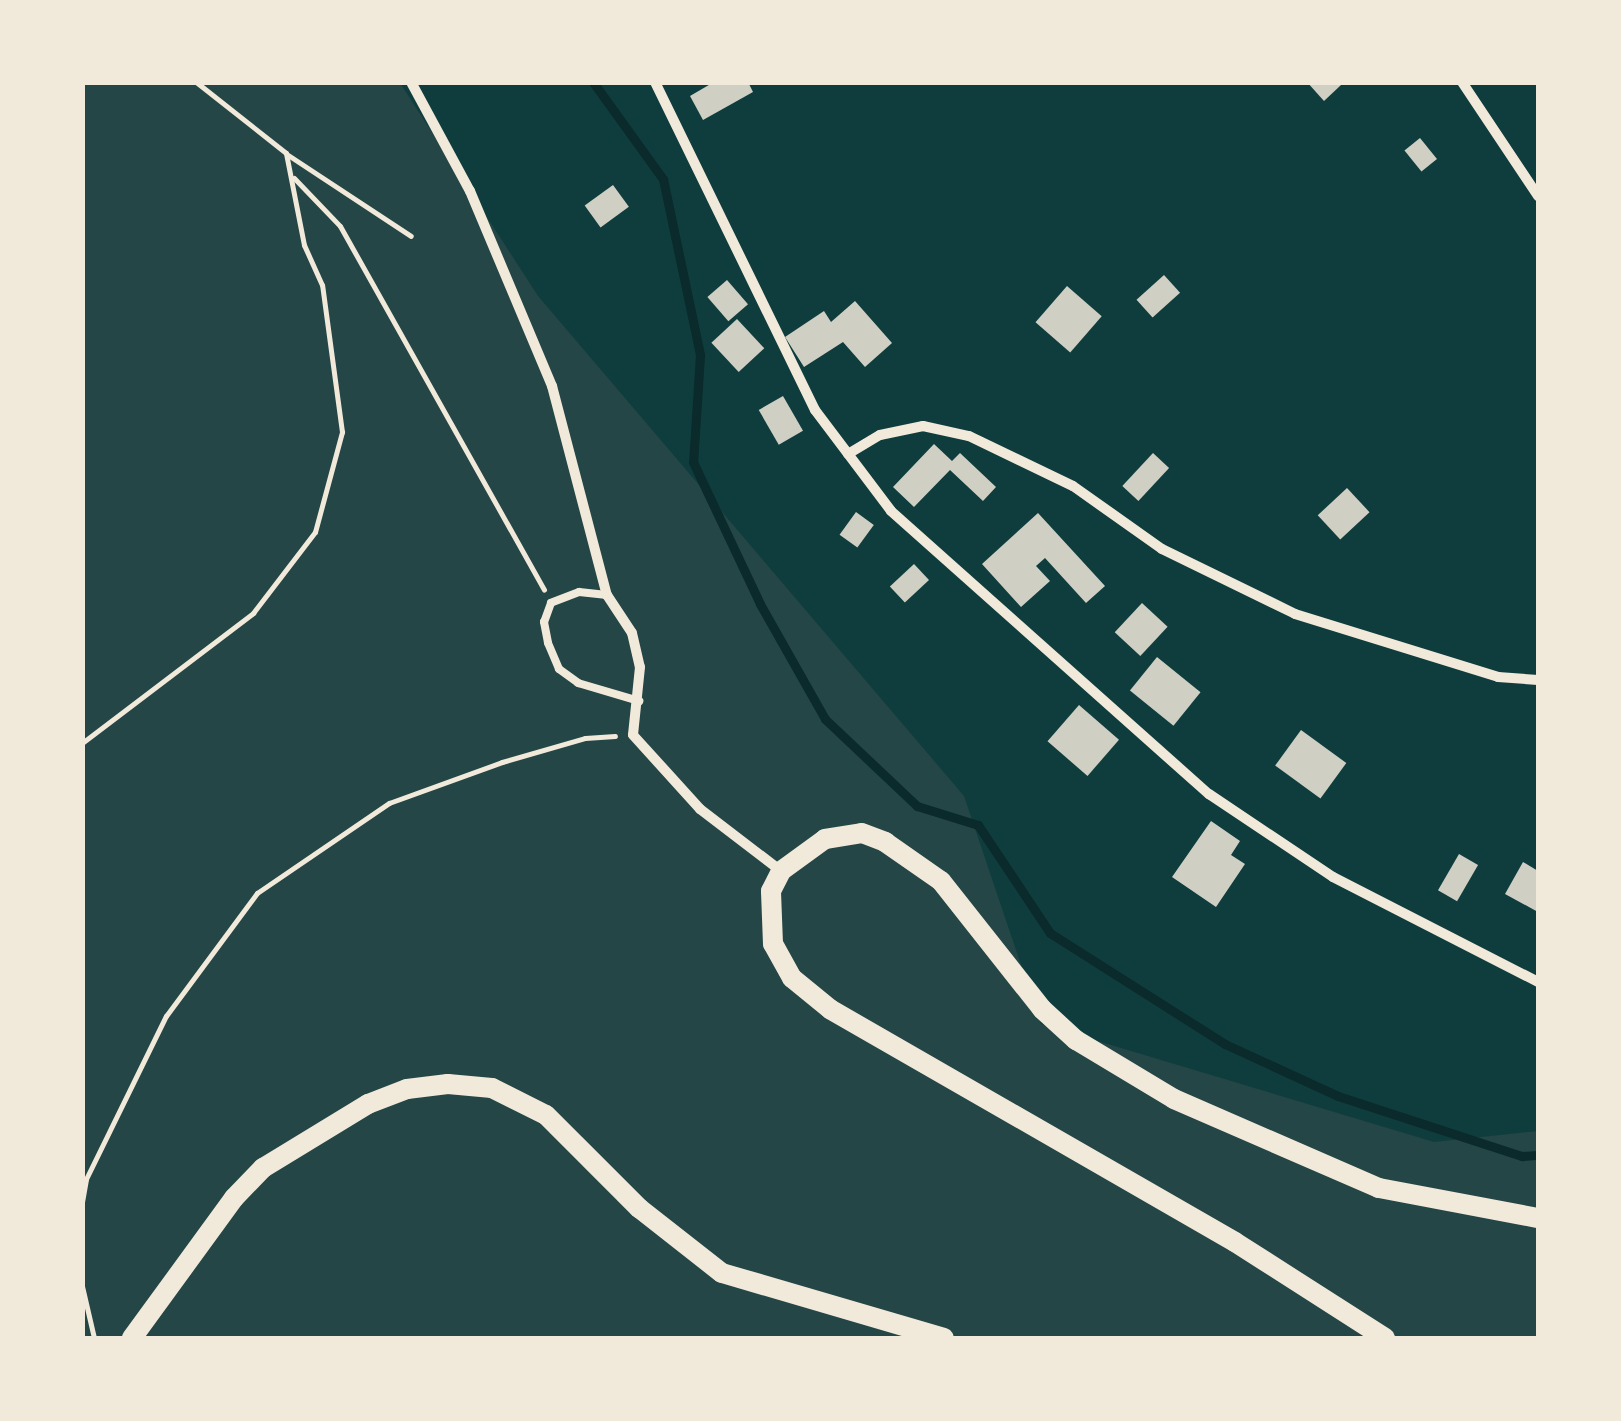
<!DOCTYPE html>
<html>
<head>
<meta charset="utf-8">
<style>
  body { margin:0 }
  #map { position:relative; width:1621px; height:1421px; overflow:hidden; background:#0f3d3e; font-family:"Exo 2",sans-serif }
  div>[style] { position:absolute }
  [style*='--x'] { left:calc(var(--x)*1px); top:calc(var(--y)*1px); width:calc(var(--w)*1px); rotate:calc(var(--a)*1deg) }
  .green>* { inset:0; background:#244646 }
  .stream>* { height:9px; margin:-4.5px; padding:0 4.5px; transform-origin:4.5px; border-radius:4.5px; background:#0a2a2b }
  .building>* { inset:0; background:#cfcfc3; transform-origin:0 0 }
  .path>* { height:5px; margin:-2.5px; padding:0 2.5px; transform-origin:2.5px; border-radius:2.5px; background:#f1e9da }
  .service>* { height:8px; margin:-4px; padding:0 4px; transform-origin:4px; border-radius:4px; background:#f1e9da }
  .minor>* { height:10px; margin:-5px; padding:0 5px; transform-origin:5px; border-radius:5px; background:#f1e9da }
  .secondary>* { height:20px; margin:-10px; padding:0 10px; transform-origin:10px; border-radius:10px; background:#f1e9da }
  span { translate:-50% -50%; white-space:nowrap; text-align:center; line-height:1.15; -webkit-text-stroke:10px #f1e9da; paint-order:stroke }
  .frame { position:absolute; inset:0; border:85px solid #f1e9da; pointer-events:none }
</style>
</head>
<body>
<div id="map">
  <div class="green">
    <i style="clip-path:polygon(82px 83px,400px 83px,538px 296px,964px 796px,1041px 1024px,1434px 1142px,1538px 1131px,1538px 1338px,83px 1338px)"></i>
  </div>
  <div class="stream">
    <i style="--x:593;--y:82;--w:120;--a:54.2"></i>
    <i style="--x:663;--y:179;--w:180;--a:78.1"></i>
    <i style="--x:700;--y:355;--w:107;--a:93.7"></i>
    <i style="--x:693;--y:462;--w:157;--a:64.7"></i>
    <i style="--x:760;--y:604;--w:132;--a:60.5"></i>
    <i style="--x:825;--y:719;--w:127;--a:43.4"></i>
    <i style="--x:917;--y:806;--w:64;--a:17.3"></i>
    <i style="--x:978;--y:825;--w:130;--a:56.3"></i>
    <i style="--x:1050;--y:933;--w:207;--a:32.4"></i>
    <i style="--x:1225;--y:1044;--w:124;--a:24.7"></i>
    <i style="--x:1338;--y:1096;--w:194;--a:18.1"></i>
    <i style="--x:1522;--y:1156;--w:16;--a:-4"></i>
  </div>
  <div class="building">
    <i style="clip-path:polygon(714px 82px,748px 82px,753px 92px,703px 120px,690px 96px)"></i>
    <i style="clip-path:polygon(1307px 82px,1339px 82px,1341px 85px,1324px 101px)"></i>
    <i style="left:1420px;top:138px;width:27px;height:20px;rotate:51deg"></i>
    <i style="left:613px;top:185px;width:27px;height:35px;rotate:54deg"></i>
    <i style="left:1164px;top:275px;width:24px;height:37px;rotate:48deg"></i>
    <i style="left:727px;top:280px;width:32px;height:26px;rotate:49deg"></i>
    <i style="left:1067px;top:286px;width:46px;height:48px;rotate:41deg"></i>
    <i style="clip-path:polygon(855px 301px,892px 343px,865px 367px,843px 342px,804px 367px,785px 337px,824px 311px,831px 322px)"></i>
    <i style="left:737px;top:319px;width:40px;height:35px;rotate:47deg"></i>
    <i style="left:783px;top:396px;width:40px;height:28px;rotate:60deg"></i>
    <i style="clip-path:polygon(934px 444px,952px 461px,960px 453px,996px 487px,983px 501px,950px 470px,914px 507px,893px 487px)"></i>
    <i style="left:1153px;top:453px;width:22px;height:45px;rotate:43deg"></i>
    <i style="left:1347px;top:488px;width:33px;height:40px;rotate:47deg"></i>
    <i style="left:856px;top:512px;width:22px;height:28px;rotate:36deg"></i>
    <i style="clip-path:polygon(1038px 513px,1105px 586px,1086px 603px,1045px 558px,1036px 566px,1050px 581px,1021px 607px,982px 564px)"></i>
    <i style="left:914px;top:564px;width:22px;height:33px;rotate:47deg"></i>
    <i style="left:1142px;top:603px;width:35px;height:40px;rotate:43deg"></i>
    <i style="left:1157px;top:657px;width:56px;height:43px;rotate:39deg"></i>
    <i style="left:1079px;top:705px;width:53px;height:48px;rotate:41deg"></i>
    <i style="left:1301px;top:730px;width:56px;height:44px;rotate:36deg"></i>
    <i style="clip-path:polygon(1211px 821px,1240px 841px,1231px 855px,1245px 864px,1216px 907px,1172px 877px)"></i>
    <i style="left:1459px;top:854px;width:22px;height:42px;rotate:30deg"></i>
    <i style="clip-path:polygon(1523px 862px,1538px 871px,1538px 912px,1505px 894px)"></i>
  </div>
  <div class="path">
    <i style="--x:288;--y:155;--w:147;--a:33.4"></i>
    <i style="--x:294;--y:178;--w:66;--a:46.2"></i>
    <i style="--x:340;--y:226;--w:417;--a:60.7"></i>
    <i style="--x:82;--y:743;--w:215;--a:-37.2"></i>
    <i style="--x:253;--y:613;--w:102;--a:-52.6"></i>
    <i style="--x:315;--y:532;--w:104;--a:-74.9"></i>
    <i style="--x:342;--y:432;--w:148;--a:-97.7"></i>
    <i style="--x:322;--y:285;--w:44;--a:-114.2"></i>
    <i style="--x:304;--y:245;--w:94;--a:-101.1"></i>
    <i style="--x:286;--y:153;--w:115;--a:-141.7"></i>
    <i style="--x:82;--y:1202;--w:23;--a:-80"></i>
    <i style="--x:86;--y:1179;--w:182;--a:-63.9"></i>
    <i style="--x:166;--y:1016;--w:153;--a:-53.5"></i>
    <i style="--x:257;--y:893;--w:160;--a:-34.3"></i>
    <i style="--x:389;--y:803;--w:120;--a:-19.9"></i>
    <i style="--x:502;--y:762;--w:86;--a:-16.1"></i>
    <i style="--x:585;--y:738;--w:30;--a:-4"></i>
    <i style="--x:82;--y:1286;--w:53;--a:77"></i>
  </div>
  <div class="service">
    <i style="--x:607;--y:595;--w:28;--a:-174"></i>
    <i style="--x:579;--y:592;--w:30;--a:159"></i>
    <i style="--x:551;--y:603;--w:20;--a:110"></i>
    <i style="--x:544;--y:622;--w:21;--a:79"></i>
    <i style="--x:548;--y:643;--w:28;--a:67"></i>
    <i style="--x:559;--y:669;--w:24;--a:36"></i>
    <i style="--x:578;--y:683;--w:64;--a:16.4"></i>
  </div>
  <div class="minor">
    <i style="--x:411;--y:82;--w:124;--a:61.6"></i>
    <i style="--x:470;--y:191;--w:212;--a:67.2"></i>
    <i style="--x:552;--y:386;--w:216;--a:75.3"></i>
    <i style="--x:607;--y:595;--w:45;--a:56.7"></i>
    <i style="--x:632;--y:633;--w:35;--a:77"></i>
    <i style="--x:640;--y:667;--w:68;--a:95.9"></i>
    <i style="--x:633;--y:735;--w:100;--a:47.8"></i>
    <i style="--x:700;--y:809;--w:102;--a:37.4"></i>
    <i style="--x:655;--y:82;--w:365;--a:64"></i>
    <i style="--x:815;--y:410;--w:126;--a:53"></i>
    <i style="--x:891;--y:511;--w:426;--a:41.7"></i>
    <i style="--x:1209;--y:794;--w:149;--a:33.8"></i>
    <i style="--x:1333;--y:877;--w:230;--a:27.1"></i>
    <i style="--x:1462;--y:82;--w:137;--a:56.3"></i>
    <i style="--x:848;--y:454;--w:37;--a:-31"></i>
    <i style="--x:880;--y:435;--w:44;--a:-11.8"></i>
    <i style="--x:923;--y:426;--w:47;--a:12.3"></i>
    <i style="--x:969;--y:436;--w:115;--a:25.7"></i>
    <i style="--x:1073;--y:486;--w:109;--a:35.3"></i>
    <i style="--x:1162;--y:549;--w:148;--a:26"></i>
    <i style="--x:1295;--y:614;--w:213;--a:17.2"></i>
    <i style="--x:1498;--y:677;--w:40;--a:4.3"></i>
  </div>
  <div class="secondary">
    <i style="--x:132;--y:1338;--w:173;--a:-53.9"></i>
    <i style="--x:234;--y:1198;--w:42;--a:-46"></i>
    <i style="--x:263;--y:1168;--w:123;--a:-31.4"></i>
    <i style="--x:368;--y:1104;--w:42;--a:-21"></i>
    <i style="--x:407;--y:1089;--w:41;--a:-7"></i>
    <i style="--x:448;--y:1084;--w:44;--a:5.2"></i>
    <i style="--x:492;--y:1088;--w:60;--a:26.6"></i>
    <i style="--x:546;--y:1115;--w:132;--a:45"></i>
    <i style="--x:639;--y:1208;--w:105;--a:38.1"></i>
    <i style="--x:722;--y:1273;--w:231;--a:16.3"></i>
    <i style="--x:1385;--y:1338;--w:178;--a:-147.4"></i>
    <i style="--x:1235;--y:1242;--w:467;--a:-150.1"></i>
    <i style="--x:830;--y:1009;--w:49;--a:-140.8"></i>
    <i style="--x:792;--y:978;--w:39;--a:-119"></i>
    <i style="--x:773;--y:944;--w:53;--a:-92.2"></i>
    <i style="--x:771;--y:891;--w:22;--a:-63"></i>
    <i style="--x:781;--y:871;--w:54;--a:-36"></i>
    <i style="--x:825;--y:839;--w:37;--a:-9"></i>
    <i style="--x:862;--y:833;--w:25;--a:21"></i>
    <i style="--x:885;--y:842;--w:68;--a:34.9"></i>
    <i style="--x:941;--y:881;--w:163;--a:51.7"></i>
    <i style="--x:1042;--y:1009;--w:46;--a:42.4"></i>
    <i style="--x:1076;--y:1040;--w:114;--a:31"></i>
    <i style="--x:1174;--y:1099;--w:223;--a:23.5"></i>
    <i style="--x:1379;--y:1188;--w:162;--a:10.7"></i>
  </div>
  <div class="frame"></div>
</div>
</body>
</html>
